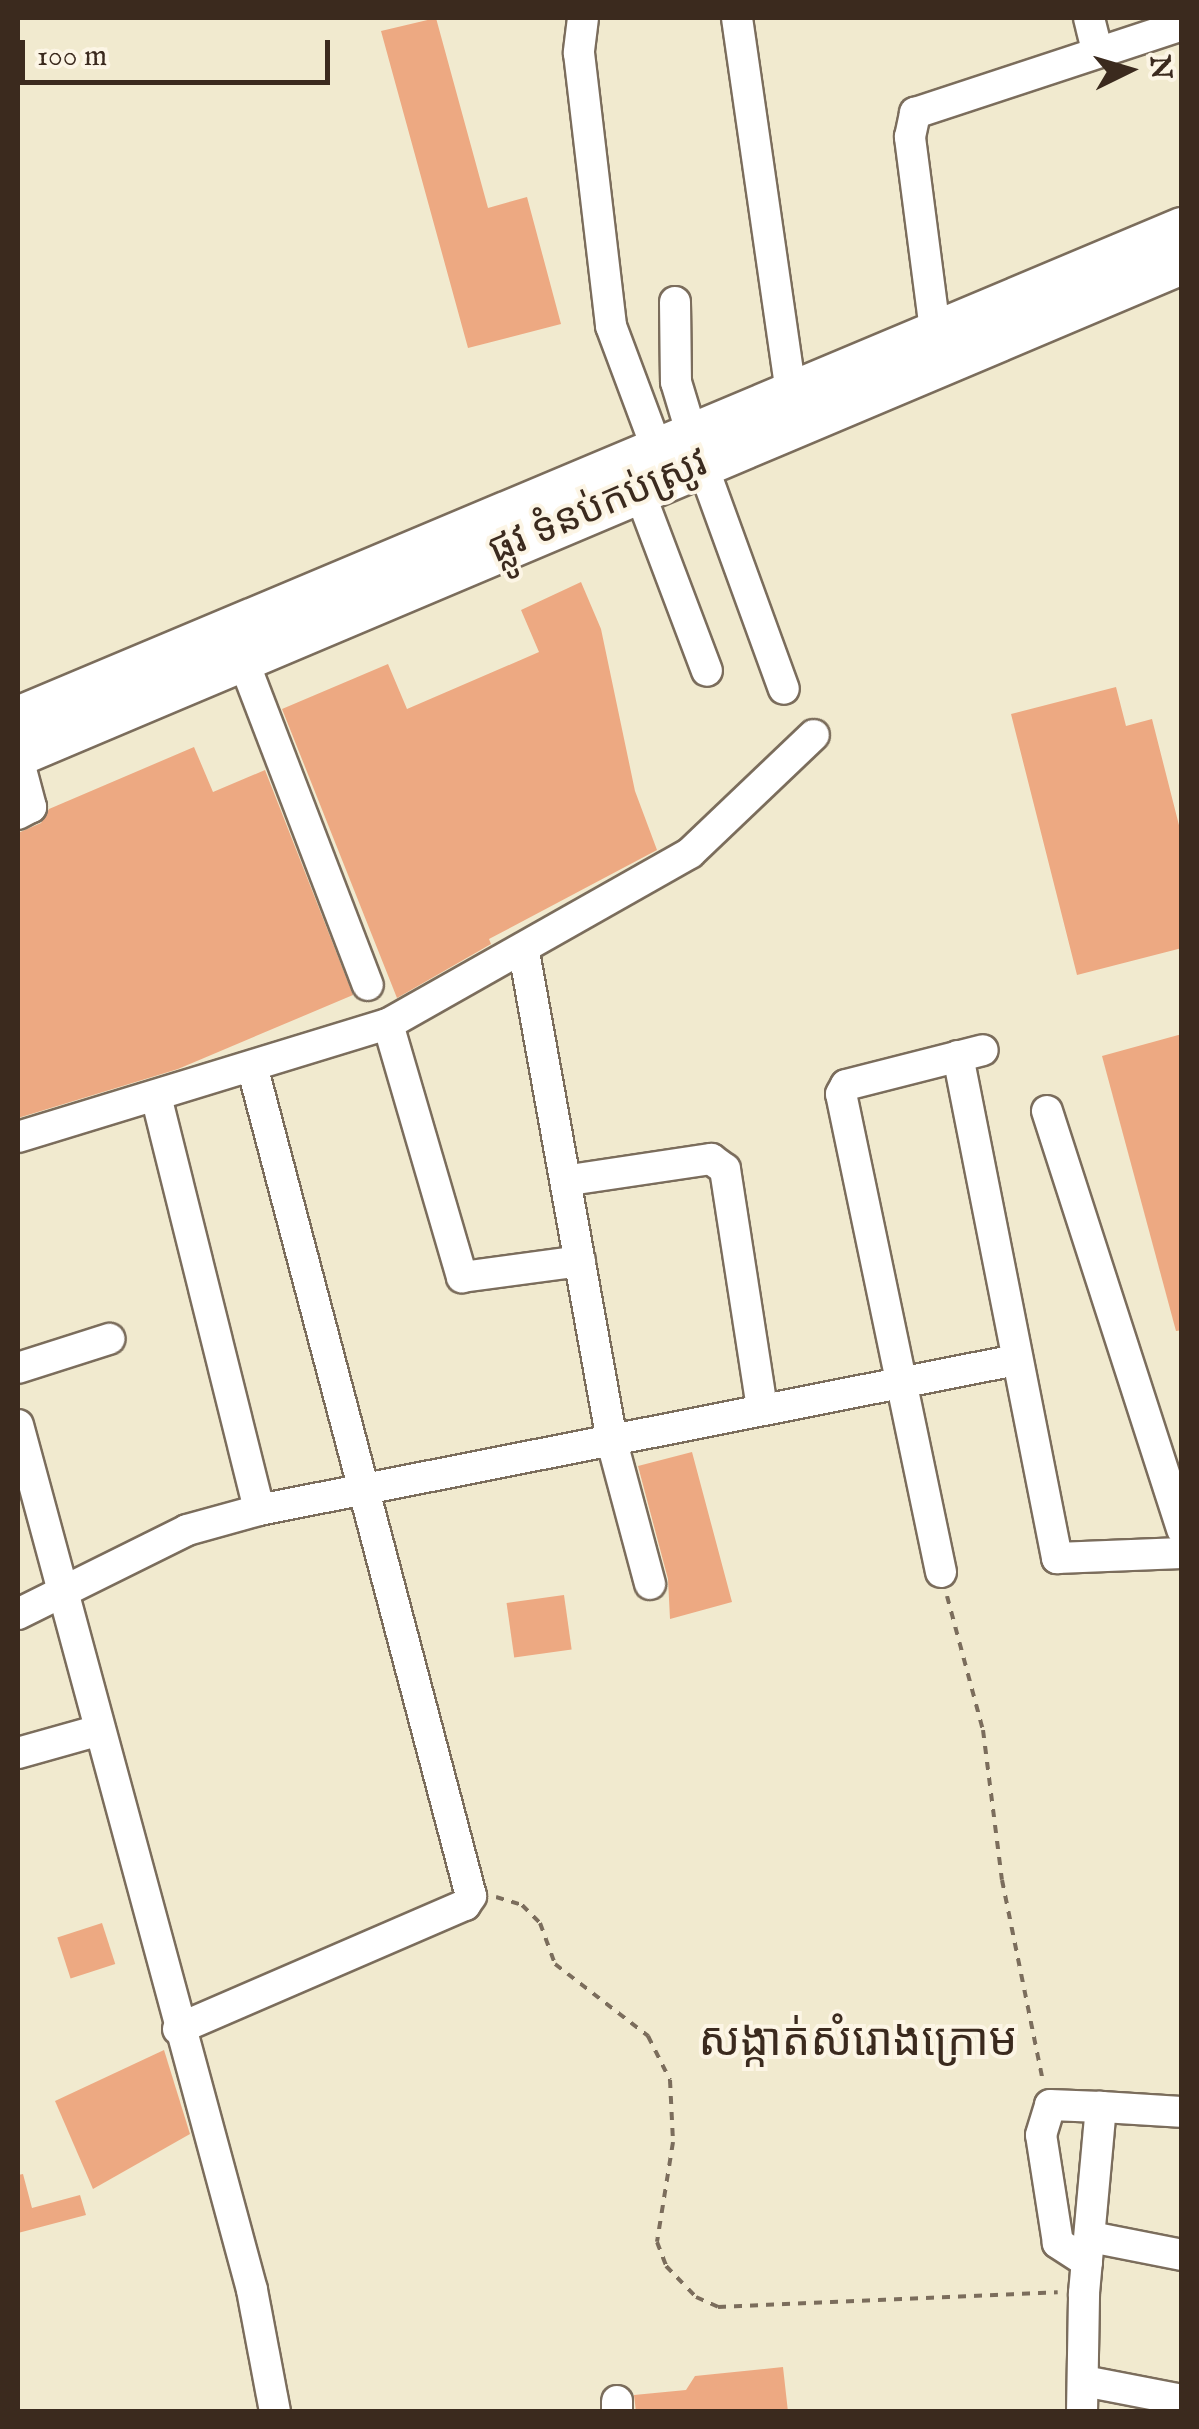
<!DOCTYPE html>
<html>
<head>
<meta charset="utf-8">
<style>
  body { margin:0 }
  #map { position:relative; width:1199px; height:2429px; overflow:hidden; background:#f1eacf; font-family:"IM FELL English","Noto Sans Khmer",serif }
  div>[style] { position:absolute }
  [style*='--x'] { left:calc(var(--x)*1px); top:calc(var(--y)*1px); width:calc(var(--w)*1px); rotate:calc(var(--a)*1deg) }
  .building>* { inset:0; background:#eda982; transform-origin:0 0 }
  .path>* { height:4px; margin-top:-2px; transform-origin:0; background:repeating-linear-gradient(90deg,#7b6d5c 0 8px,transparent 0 16px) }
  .roads { filter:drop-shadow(2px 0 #7b6d5c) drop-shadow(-2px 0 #7b6d5c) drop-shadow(0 2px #7b6d5c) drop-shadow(0 -2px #7b6d5c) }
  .minor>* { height:30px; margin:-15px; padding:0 15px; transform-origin:15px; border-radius:15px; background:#fff }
  .major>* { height:40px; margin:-20px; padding:0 20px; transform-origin:20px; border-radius:20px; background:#fff }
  span { translate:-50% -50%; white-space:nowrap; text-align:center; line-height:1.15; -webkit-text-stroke:8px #fcf5e5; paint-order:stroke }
  .street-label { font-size:40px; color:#3b2a1e }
  .quarter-label { font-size:45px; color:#3b2a1e }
  .frame { position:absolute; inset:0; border:20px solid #3b2a1e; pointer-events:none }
  .north { position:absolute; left:1079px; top:20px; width:100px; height:100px; -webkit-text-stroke:8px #fcf5e5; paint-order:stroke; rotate:85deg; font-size:28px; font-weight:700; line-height:40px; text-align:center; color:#3b2a1e }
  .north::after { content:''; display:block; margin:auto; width:35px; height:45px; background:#3b2a1e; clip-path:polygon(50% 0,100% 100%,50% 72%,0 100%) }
  .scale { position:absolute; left:20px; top:40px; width:310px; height:45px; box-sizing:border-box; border:5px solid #3b2a1e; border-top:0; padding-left:12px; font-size:30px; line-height:35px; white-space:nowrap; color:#3b2a1e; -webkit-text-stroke:8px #fcf5e5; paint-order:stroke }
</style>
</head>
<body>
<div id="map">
  <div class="building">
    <i style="clip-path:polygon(436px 18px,488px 208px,527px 197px,561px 324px,468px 348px,381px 31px)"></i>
    <i style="clip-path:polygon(581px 582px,601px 629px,635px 791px,657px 850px,489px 939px,491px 944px,397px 998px,282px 709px,388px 664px,407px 709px,539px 652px,521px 610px)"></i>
    <i style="clip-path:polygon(1116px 687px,1126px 726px,1152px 719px,1182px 837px,1182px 948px,1077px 975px,1011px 714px)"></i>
    <i style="clip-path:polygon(194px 747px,213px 792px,265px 770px,353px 995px,178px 1069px,18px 1118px,18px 833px,41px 823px,49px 809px)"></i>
    <i style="clip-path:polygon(1182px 1034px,1182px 1330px,1176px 1331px,1102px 1056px)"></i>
    <i style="clip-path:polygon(692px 1452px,732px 1602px,670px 1619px,668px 1579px,638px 1466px)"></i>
    <i style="left:564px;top:1595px;width:55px;height:58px;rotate:82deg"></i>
    <i style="left:102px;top:1923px;width:43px;height:47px;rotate:72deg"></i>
    <i style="clip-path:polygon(164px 2050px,190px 2134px,93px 2189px,55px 2101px)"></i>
    <i style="clip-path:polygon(23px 2174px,32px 2208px,80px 2195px,86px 2215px,18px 2233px,18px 2175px)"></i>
    <i style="clip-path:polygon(783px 2367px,788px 2412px,636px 2412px,634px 2395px,686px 2390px,695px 2376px)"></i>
  </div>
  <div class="path">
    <i style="--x:947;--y:1596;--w:139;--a:75"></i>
    <i style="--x:983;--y:1730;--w:151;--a:82.8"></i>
    <i style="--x:1002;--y:1880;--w:205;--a:78.5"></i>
    <i style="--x:496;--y:1897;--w:27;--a:17"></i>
    <i style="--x:522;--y:1905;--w:25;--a:45"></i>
    <i style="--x:540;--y:1923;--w:44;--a:69.9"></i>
    <i style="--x:555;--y:1964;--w:118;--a:37.7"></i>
    <i style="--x:648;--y:2036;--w:49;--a:63.4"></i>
    <i style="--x:670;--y:2080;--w:62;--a:87.2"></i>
    <i style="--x:673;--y:2142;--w:101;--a:99.1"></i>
    <i style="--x:657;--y:2242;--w:26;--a:69"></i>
    <i style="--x:666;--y:2266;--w:43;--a:45.9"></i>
    <i style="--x:696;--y:2297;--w:24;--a:24"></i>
    <i style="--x:718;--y:2307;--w:340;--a:-2.5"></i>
  </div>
  <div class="roads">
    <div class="minor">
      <i style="--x:583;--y:18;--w:35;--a:97"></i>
      <i style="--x:579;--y:53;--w:275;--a:83.3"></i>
      <i style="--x:611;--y:326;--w:131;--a:69.5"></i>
      <i style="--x:737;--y:18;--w:379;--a:81.8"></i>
      <i style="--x:1089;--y:18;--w:34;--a:76"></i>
      <i style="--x:675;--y:302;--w:80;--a:89.3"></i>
      <i style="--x:676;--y:382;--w:55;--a:73.2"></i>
      <i style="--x:935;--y:330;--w:195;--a:-97.4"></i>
      <i style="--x:910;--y:137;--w:25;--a:-78"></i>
      <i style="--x:915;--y:113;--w:281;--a:-18.2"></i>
      <i style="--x:702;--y:464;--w:239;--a:70"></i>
      <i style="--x:639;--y:491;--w:192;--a:69.3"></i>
      <i style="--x:243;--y:660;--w:348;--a:69"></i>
      <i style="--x:18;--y:758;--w:51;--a:75.1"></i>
      <i style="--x:31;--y:807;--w:15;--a:152"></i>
      <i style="--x:524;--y:952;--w:498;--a:79.8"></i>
      <i style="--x:612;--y:1442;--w:147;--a:75"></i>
      <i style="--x:388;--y:1024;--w:264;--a:73.7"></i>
      <i style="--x:462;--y:1277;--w:119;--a:-7.7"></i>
      <i style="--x:958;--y:1056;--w:512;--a:78.84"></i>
      <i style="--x:1057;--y:1558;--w:125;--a:-2.3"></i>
      <i style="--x:157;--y:1100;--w:422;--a:76"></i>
      <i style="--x:1047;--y:1111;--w:440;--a:72.1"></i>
      <i style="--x:18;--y:1137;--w:387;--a:-17"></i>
      <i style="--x:388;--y:1024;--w:347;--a:-29.5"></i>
      <i style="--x:690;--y:853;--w:171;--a:-43.6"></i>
      <i style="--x:570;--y:1180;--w:143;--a:-8.5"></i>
      <i style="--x:711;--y:1159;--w:17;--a:36"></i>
      <i style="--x:725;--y:1169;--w:241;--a:81.2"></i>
      <i style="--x:18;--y:1368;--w:96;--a:-17.7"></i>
      <i style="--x:18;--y:1425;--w:896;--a:74.86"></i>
      <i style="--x:252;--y:2290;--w:124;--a:79.3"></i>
      <i style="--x:941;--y:1572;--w:488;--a:-101.8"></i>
      <i style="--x:841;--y:1094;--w:10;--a:-61"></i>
      <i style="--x:846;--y:1085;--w:141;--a:-14.3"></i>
      <i style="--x:18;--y:1614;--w:189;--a:-26.4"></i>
      <i style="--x:187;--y:1530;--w:75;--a:-15.5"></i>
      <i style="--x:259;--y:1510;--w:772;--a:-11.21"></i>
      <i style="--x:18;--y:1753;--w:85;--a:-15.7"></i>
      <i style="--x:178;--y:2029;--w:313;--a:-23.4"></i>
      <i style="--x:465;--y:1905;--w:11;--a:-56"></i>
      <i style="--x:471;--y:1896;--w:854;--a:-104.78"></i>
      <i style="--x:1091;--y:2237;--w:93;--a:11.2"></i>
      <i style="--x:1087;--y:2262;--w:35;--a:-147"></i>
      <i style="--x:1058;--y:2243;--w:109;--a:-98.9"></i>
      <i style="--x:1041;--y:2135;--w:31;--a:-73"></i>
      <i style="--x:1050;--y:2105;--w:51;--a:2.2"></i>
      <i style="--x:1084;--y:2381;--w:100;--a:11"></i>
      <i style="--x:617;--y:2401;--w:11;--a:90"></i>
      <i style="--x:1082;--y:2412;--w:119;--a:-89"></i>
      <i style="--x:1084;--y:2293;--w:187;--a:-84.8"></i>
      <i style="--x:1101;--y:2107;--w:81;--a:3.5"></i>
    </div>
    <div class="major">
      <i style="--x:18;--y:717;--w:1263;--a:-22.79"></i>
      <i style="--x:18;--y:756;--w:1264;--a:-22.91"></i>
    </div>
  </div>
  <div class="street-label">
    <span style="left:599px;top:508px;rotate:-23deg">ផ្លូវ ទំនប់កប់ស្រូវ</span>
  </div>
  <div class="quarter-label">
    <span style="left:858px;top:2043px">សង្កាត់សំរោងក្រោម</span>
  </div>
  <div class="frame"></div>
  <div class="north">N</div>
  <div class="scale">100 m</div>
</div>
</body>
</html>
